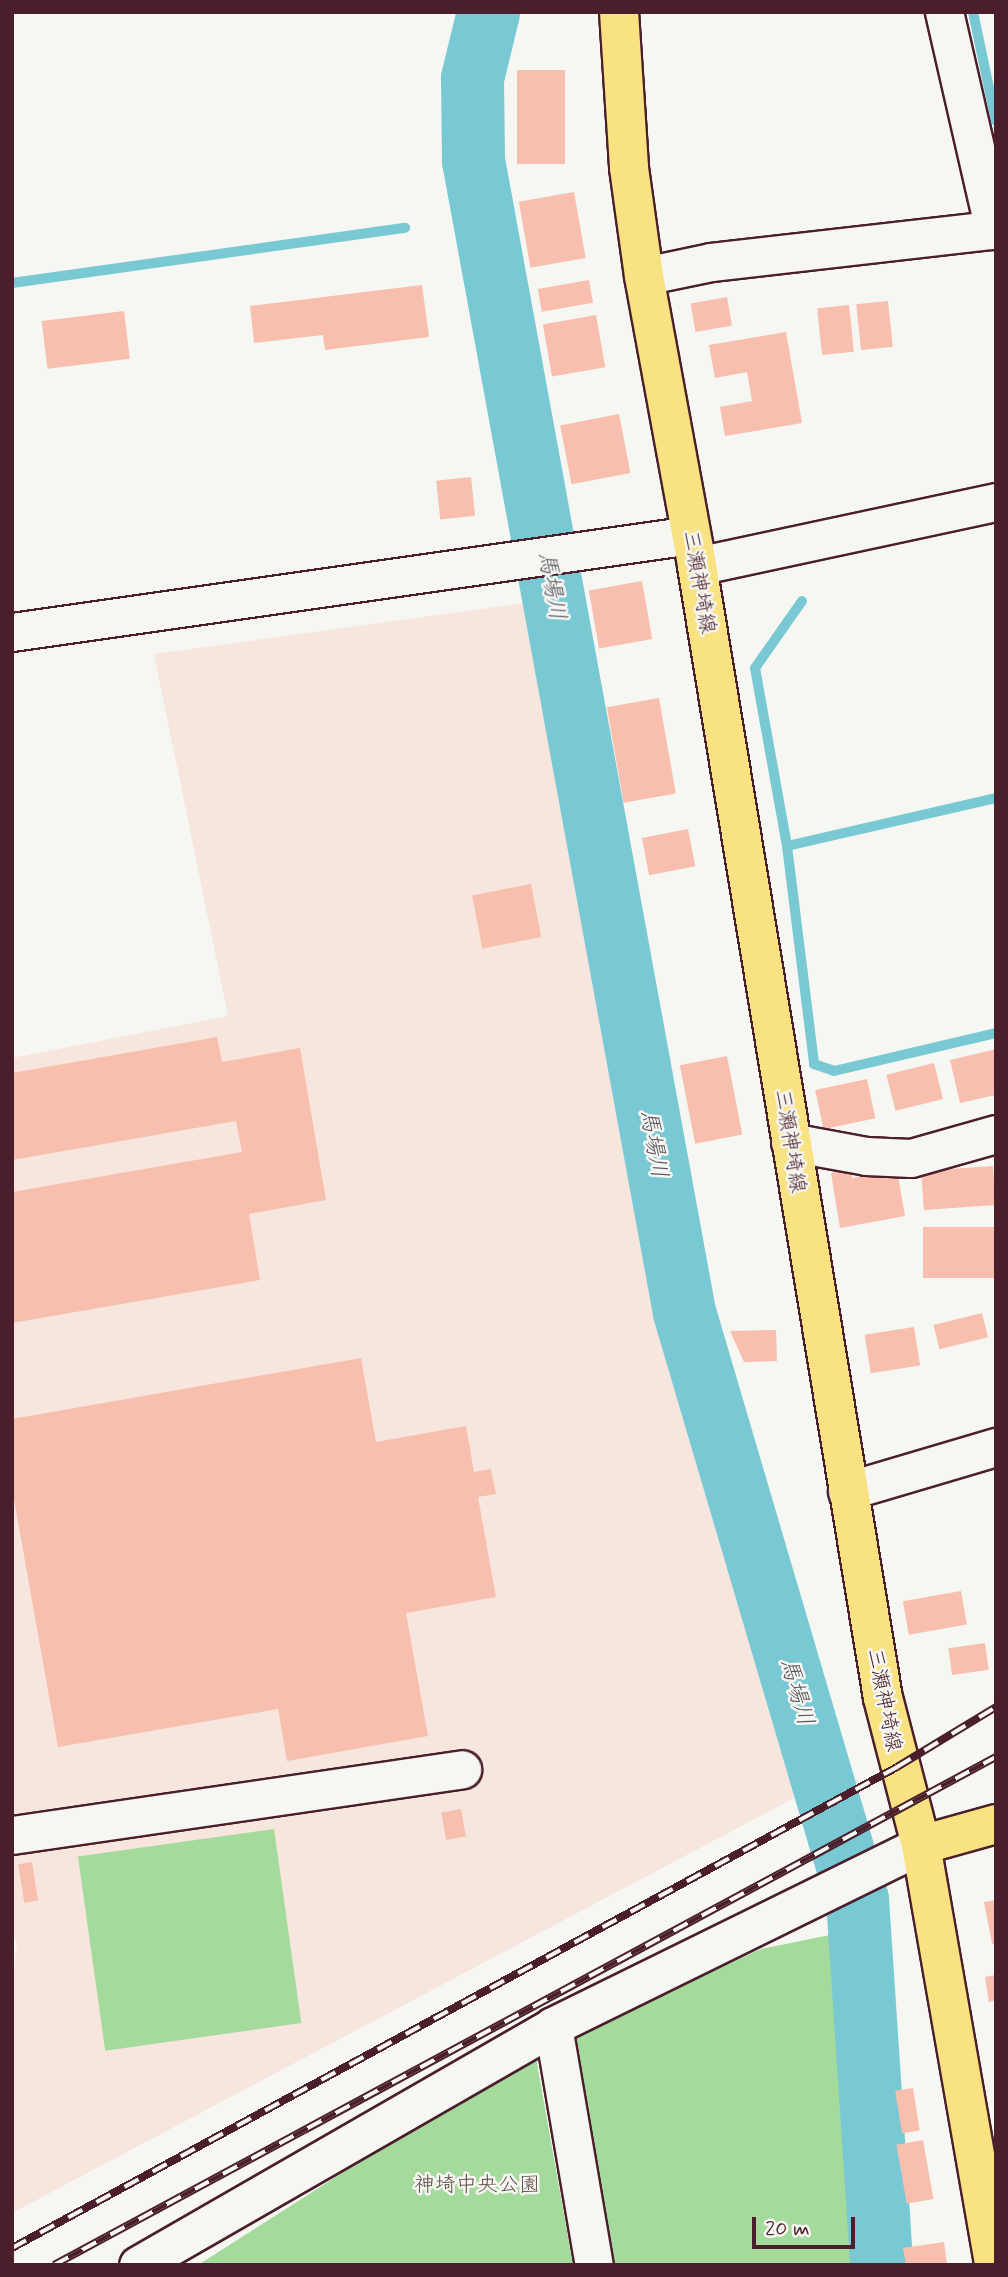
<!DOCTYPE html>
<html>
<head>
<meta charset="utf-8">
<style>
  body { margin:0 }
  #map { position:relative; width:1008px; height:2277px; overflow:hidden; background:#f6f6f2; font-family:Mynerve,"Klee One",sans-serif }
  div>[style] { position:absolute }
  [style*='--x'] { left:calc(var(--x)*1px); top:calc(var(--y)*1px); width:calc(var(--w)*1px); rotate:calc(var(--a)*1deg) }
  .built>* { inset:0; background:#f7e6de }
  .green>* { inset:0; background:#a5da9d; transform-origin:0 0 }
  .stream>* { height:10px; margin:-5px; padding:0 5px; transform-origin:5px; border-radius:5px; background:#79c9d4 }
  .river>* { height:63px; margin:-31.5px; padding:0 31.5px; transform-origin:31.5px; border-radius:31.5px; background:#79c9d4 }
  .building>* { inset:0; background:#f8bfae; transform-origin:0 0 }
  .roads { filter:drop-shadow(2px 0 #4a1f2b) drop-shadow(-2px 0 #4a1f2b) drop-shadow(0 2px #4a1f2b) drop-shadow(0 -2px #4a1f2b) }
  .minor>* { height:37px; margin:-18.5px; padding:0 18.5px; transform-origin:18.5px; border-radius:18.5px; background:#f6f6f2 }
  .major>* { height:38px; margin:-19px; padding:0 19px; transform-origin:19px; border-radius:19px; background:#f8e281 }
  .rail>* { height:8px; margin-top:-4px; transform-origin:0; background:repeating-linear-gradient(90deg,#f6f6f2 0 16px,#4a1f2b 0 32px); box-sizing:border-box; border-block:2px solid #4a1f2b }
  span { translate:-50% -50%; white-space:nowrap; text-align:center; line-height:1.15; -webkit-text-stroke:5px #f6f6f2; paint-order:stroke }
  .street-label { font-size:21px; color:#4a1f2b }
  .park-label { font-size:21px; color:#614e48 }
  .water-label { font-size:23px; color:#58525e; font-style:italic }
  .frame { position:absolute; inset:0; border:14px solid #4a1f2b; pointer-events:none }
  .scale { position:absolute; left:752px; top:2217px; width:103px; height:32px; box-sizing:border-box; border:4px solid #4a1f2b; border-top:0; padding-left:9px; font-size:21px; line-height:24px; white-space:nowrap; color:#4a1f2b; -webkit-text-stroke:5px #f6f6f2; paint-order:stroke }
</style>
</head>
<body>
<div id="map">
  <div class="built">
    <i style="clip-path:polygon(525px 603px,668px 1359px,809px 1790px,12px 2213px,12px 1987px,17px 1945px,12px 1932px,12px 1058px,228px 1016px,154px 654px)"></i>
  </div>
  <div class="green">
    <i style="left:274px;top:1829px;width:196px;height:198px;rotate:82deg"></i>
    <i style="clip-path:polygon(835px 1934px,860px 2265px,608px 2265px,567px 2038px,761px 1949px)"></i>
    <i style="clip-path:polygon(536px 2058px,573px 2265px,198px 2265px,342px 2173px)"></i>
  </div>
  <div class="stream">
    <i style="--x:973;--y:12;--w:111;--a:78.1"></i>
    <i style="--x:12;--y:283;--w:397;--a:-8"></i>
    <i style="--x:802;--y:601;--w:82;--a:125"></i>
    <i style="--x:755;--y:668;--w:181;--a:79.8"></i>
    <i style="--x:787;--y:846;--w:220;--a:82.9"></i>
    <i style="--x:814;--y:1064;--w:21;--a:19"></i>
    <i style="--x:834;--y:1071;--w:166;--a:-13.2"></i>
    <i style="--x:787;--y:846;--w:214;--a:-12.9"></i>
  </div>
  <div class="river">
    <i style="--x:488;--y:12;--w:68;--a:103.6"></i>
    <i style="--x:472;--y:78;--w:82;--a:89.3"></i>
    <i style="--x:473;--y:160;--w:1171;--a:79.62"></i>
    <i style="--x:684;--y:1312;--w:612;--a:73.58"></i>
    <i style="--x:857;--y:1899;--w:367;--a:86.2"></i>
  </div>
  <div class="building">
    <i style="left:517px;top:70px;width:48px;height:94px"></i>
    <i style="left:574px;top:192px;width:67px;height:56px;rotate:80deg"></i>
    <i style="left:589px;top:280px;width:23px;height:52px;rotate:80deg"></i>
    <i style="clip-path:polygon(422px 285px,429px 337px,325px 350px,323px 335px,254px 343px,250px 306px)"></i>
    <i style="left:727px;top:297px;width:29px;height:37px;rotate:80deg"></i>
    <i style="left:888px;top:301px;width:46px;height:32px;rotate:84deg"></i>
    <i style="left:849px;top:305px;width:47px;height:32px;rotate:84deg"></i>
    <i style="left:124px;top:311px;width:48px;height:83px;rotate:83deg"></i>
    <i style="left:596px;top:315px;width:53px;height:54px;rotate:80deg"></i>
    <i style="clip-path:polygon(786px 332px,802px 423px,725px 436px,720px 407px,752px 401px,747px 372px,715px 378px,709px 345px)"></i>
    <i style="left:619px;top:414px;width:60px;height:60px;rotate:79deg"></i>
    <i style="left:471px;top:477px;width:39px;height:35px;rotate:84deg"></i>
    <i style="left:642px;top:581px;width:59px;height:54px;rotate:80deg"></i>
    <i style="left:659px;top:698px;width:97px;height:53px;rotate:80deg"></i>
    <i style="left:688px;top:829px;width:38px;height:47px;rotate:79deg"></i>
    <i style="left:531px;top:884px;width:54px;height:60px;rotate:79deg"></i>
    <i style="clip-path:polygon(217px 1037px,222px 1062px,300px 1048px,326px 1200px,249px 1214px,260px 1280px,12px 1323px,12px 1192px,242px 1152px,236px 1121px,12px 1160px,12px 1073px)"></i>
    <i style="clip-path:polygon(996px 1049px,996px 1095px,960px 1103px,950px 1060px)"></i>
    <i style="left:727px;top:1056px;width:80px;height:48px;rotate:79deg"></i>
    <i style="left:934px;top:1063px;width:37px;height:49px;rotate:76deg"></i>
    <i style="left:867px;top:1079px;width:40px;height:53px;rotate:78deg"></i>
    <i style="left:993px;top:1166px;width:39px;height:72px;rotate:86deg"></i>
    <i style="clip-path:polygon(851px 1170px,852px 1178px,897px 1170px,905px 1216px,840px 1228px,831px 1173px)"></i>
    <i style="left:996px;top:1227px;width:51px;height:73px;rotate:90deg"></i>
    <i style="left:982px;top:1313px;width:25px;height:50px;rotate:76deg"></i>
    <i style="left:914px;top:1327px;width:39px;height:50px;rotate:81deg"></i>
    <i style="clip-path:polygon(776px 1330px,777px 1361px,744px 1362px,730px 1331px)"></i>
    <i style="clip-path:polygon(361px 1358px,376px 1442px,466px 1426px,474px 1472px,491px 1469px,496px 1494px,478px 1497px,496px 1597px,406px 1613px,428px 1736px,287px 1761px,278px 1709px,58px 1747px,12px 1488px,12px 1419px)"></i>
    <i style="left:961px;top:1591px;width:34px;height:59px;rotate:80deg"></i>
    <i style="left:985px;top:1643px;width:27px;height:37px;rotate:82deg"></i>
    <i style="left:461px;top:1809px;width:28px;height:20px;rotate:80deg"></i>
    <i style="left:32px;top:1862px;width:39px;height:14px;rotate:81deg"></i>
    <i style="clip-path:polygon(996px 1900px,996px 1943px,992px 1944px,984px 1902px)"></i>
    <i style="clip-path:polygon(996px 1975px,996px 2000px,989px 2002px,985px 1977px)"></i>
    <i style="left:913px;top:2088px;width:43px;height:18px;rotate:81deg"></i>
    <i style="left:923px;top:2140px;width:60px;height:27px;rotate:80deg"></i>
    <i style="clip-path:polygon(944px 2242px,947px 2264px,906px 2265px,903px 2248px)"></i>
  </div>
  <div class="roads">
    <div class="minor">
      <i style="--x:644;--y:276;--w:68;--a:-11.8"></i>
      <i style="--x:711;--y:262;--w:285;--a:-6.5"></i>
      <i style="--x:994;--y:230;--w:224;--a:-102.9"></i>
      <i style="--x:697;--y:566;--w:306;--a:-12.1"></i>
      <i style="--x:12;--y:632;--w:686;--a:-8.13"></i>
      <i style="--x:790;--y:1142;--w:77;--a:10.4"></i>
      <i style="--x:866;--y:1156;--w:45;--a:2.5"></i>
      <i style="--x:911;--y:1158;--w:88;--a:-15.8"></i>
      <i style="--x:847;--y:1491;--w:155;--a:-16.5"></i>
      <i style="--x:12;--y:1835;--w:455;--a:-8.3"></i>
      <i style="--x:553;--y:2026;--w:242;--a:80.3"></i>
      <i style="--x:138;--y:2265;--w:479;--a:-29.9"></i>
      <i style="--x:553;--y:2026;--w:410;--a:-26.2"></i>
    </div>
    <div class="major">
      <i style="--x:619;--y:12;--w:156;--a:86.3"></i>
      <i style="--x:629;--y:168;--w:109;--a:82.1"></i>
      <i style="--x:644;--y:276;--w:295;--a:79.6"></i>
      <i style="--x:697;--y:566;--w:1147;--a:80.67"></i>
      <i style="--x:883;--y:1698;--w:152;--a:75.5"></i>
      <i style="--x:921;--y:1845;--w:426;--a:80.1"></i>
      <i style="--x:921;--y:1845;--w:78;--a:-15.6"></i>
    </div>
  </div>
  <div class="rail">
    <i style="--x:12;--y:2248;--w:1007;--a:-28.52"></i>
    <i style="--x:897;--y:1767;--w:116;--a:-31.2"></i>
    <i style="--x:54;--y:2265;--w:1070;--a:-28.34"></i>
  </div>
  <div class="street-label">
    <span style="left:699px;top:582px;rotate:80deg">三瀬神埼線</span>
    <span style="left:790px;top:1141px;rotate:81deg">三瀬神埼線</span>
    <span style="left:884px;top:1700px;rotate:79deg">三瀬神埼線</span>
  </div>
  <div class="park-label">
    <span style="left:477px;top:2185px">神埼中央公園</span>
  </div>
  <div class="water-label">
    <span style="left:551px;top:586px;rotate:80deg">馬場川</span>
    <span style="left:653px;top:1144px;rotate:80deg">馬場川</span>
    <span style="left:796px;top:1692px;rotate:74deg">馬場川</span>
  </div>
  <div class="frame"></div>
  <div class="scale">20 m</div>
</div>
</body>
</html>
